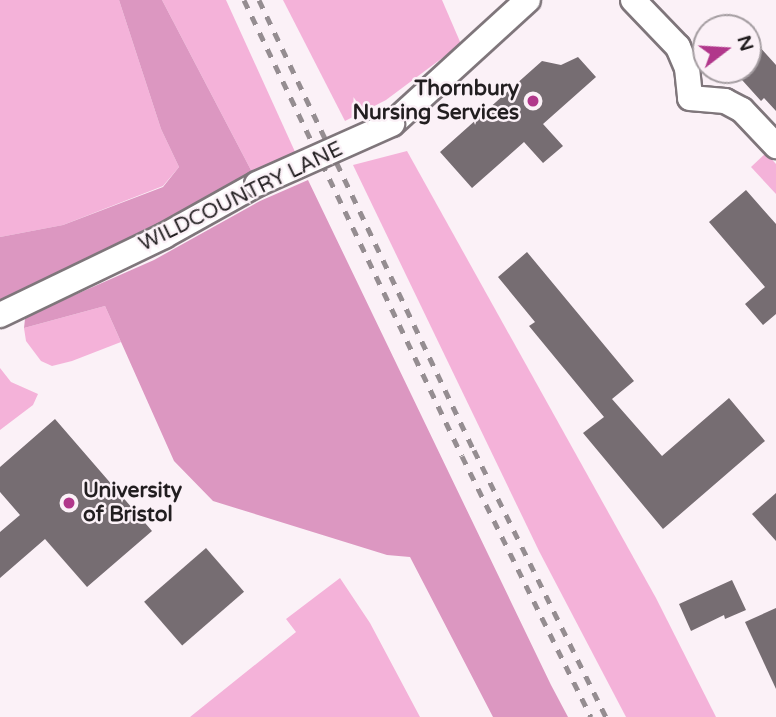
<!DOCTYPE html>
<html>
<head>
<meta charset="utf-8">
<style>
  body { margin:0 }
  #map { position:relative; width:776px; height:717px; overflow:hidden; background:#fbf1f7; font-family:"Varela Round",sans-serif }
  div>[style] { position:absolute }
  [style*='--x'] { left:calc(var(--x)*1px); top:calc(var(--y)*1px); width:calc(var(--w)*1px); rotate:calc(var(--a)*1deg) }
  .green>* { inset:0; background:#f4b2d9 }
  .forest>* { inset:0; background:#dc97c1 }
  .building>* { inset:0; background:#766d72; transform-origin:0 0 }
  .roads { filter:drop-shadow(2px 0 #7f767b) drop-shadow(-2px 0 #7f767b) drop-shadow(0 2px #7f767b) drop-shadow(0 -2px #7f767b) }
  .minor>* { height:24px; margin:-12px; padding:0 12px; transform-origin:12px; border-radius:12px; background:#fff }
  .rail>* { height:5px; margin-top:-2.5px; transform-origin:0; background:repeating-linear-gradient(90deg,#958d91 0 9px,transparent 0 18px) }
  .bridges { filter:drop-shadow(2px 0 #7f767b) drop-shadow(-2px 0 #7f767b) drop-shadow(0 2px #7f767b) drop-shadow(0 -2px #7f767b) }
  .minor-bridge>* { height:24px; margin:-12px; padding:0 12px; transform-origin:12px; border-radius:12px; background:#fff }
  .dots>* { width:19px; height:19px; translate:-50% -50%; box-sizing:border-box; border:4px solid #fbf1f7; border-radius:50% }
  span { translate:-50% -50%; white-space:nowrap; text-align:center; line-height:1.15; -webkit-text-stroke:5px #fbf1f7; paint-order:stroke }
  .poi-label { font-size:21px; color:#221e20; font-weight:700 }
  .right { translate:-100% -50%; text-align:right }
  .left { translate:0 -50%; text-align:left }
  .street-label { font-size:21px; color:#221e20 }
  .north { position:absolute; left:692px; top:14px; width:70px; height:70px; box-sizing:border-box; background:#fbf1f7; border:2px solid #a49da1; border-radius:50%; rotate:73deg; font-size:19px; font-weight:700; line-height:28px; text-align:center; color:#221e20 }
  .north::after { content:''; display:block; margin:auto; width:24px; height:32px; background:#b1378b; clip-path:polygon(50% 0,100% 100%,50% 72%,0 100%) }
</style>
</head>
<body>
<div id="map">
  <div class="green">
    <i style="clip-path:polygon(0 0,119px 0,161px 129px,179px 167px,163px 186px,63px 225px,0 237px)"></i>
    <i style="clip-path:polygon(162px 0,226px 0,296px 154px,253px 174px)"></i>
    <i style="clip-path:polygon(283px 0,442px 0,461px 44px,386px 100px,345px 121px)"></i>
    <i style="clip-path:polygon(407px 151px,656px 598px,716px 717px,626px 717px,539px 551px,353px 165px)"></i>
    <i style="clip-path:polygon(766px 153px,776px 164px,776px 194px,751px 167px)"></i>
    <i style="clip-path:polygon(105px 306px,121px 342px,72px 361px,52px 366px,41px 361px,26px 341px,24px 328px)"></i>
    <i style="clip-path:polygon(0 368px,11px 382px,38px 394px,33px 405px,0 430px)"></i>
    <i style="clip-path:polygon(340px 578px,370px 623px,420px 717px,190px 717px,296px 632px,286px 619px)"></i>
  </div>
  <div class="forest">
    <i style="clip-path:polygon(119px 0,162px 0,253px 174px,161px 227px,0 305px,0 237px,63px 225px,163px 187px,179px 167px,161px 129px)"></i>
    <i style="clip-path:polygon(308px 180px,551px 685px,568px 717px,493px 717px,410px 557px,387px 555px,213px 501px,174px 461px,105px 306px,24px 328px,25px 319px,36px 312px,154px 260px,260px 201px)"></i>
  </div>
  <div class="building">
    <i style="clip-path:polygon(748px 34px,776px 65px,776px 111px,764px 98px,761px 101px,733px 70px,748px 70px)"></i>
    <i style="clip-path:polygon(578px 57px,596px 77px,543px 124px,563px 146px,543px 163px,524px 142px,472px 188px,440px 152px,542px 61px,561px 65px)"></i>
    <i style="clip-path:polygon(746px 190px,776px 224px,776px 314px,763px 325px,745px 304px,765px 287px,709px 222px)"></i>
    <i style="clip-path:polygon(527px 252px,634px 381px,612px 399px,662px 456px,729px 398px,765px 441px,663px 529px,583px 433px,604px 417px,529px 326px,535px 322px,498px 277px)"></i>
    <i style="clip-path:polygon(55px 419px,152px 531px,87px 587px,45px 539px,0 578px,0 532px,20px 515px,0 492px,0 467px)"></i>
    <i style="clip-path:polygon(776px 493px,776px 541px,752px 514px)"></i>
    <i style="left:206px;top:548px;width:58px;height:82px;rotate:49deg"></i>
    <i style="clip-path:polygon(732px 580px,746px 610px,725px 619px,724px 615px,691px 631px,679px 604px)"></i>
    <i style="clip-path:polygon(776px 608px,776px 689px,745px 622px)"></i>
  </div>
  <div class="roads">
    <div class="minor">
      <i style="--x:633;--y:0;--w:65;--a:46.2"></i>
      <i style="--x:678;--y:47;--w:23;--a:67"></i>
      <i style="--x:687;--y:68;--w:30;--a:84"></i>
      <i style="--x:690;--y:98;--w:35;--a:5"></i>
      <i style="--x:725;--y:101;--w:19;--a:28"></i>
      <i style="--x:742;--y:110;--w:50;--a:46.6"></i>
      <i style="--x:392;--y:124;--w:184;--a:-42.4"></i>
      <i style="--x:0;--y:315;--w:182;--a:-25.7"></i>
      <i style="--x:164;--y:236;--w:107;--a:-29.2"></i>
    </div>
  </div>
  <div class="rail">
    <i style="--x:244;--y:0;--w:505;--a:64.45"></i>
    <i style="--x:462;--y:456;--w:291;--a:63.7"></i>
    <i style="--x:259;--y:0;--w:499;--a:64.5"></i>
    <i style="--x:474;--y:450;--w:298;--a:63.7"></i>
  </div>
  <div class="bridges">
    <div class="minor-bridge">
      <i style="--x:257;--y:184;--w:148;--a:-24"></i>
    </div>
  </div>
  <div class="dots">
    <i style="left:533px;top:101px;background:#b1378b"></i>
    <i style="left:69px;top:503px;background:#b1378b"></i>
  </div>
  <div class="poi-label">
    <span class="right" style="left:519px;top:101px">Thornbury<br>Nursing Services</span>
    <span class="left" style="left:83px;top:503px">University<br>of Bristol</span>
  </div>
  <div class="street-label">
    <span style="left:241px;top:197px;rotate:-26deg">WILDCOUNTRY LANE</span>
  </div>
  <div class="north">N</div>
</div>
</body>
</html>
